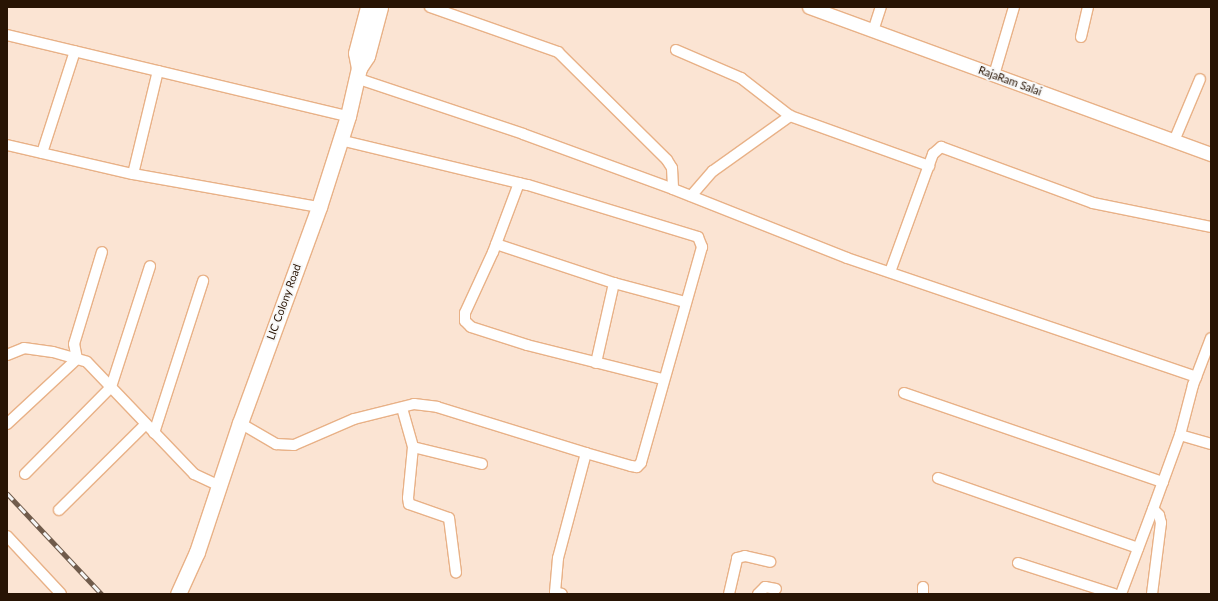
<!DOCTYPE html>
<html>
<head>
<meta charset="utf-8">
<style>
  body { margin:0 }
  #map { position:relative; width:1218px; height:601px; overflow:hidden; background:#fbe4d3; font-family:Lato,sans-serif }
  div>[style] { position:absolute }
  [style*='--x'] { left:calc(var(--x)*1px); top:calc(var(--y)*1px); width:calc(var(--w)*1px); rotate:calc(var(--a)*1deg) }
  .roads { filter:drop-shadow(1px 0 #e8b187) drop-shadow(-1px 0 #e8b187) drop-shadow(0 1px #e8b187) drop-shadow(0 -1px #e8b187) }
  .minor>* { height:10px; margin:-5px; padding:0 5px; transform-origin:5px; border-radius:5px; background:#fff }
  .tertiary>* { height:13px; margin:-6.5px; padding:0 6.5px; transform-origin:6.5px; border-radius:6.5px; background:#fff }
  .secondary>* { height:15px; margin:-7.5px; padding:0 7.5px; transform-origin:7.5px; border-radius:7.5px; background:#fff }
  .rail>* { height:4.5px; margin-top:-2.25px; transform-origin:0; background:repeating-linear-gradient(90deg,#f6f6f6 0 9px,#705b4b 0 18px); box-sizing:border-box; border-block:1px solid #705b4b }
  span { translate:-50% -50%; white-space:nowrap; text-align:center; line-height:1.15; -webkit-text-stroke:3.5px #f6f6f6; paint-order:stroke }
  .street-label { font-size:11px; color:#281404 }
  .frame { position:absolute; inset:0; border:8px solid #281404; pointer-events:none }
</style>
</head>
<body>
<div id="map">
  <div class="roads">
    <div class="minor">
      <i style="--x:430;--y:7;--w:136;--a:19.4"></i>
      <i style="--x:558;--y:52;--w:153;--a:44.7"></i>
      <i style="--x:667;--y:160;--w:9;--a:58"></i>
      <i style="--x:672;--y:168;--w:21;--a:87"></i>
      <i style="--x:873;--y:31;--w:25;--a:-72"></i>
      <i style="--x:7;--y:35;--w:350;--a:13.4"></i>
      <i style="--x:1081;--y:37;--w:31;--a:-77"></i>
      <i style="--x:676;--y:50;--w:71;--a:23.3"></i>
      <i style="--x:741;--y:78;--w:62;--a:37.8"></i>
      <i style="--x:790;--y:116;--w:148;--a:19.8"></i>
      <i style="--x:994;--y:75;--w:71;--a:-73.6"></i>
      <i style="--x:356;--y:78;--w:176;--a:18.5"></i>
      <i style="--x:523;--y:134;--w:160;--a:20.1"></i>
      <i style="--x:673;--y:189;--w:187;--a:21.6"></i>
      <i style="--x:847;--y:258;--w:369;--a:18.8"></i>
      <i style="--x:340;--y:140;--w:193;--a:13.5"></i>
      <i style="--x:528;--y:185;--w:178;--a:17"></i>
      <i style="--x:698;--y:237;--w:11;--a:68"></i>
      <i style="--x:702;--y:247;--w:224;--a:105.8"></i>
      <i style="--x:641;--y:463;--w:6;--a:135"></i>
      <i style="--x:637;--y:467;--w:6;--a:-171"></i>
      <i style="--x:631;--y:466;--w:47;--a:-163.9"></i>
      <i style="--x:1174;--y:141;--w:67;--a:-67.2"></i>
      <i style="--x:7;--y:145;--w:129;--a:13"></i>
      <i style="--x:133;--y:174;--w:189;--a:10.1"></i>
      <i style="--x:42;--y:153;--w:107;--a:-72.1"></i>
      <i style="--x:133;--y:174;--w:106;--a:-76.4"></i>
      <i style="--x:519;--y:183;--w:74;--a:110.6"></i>
      <i style="--x:493;--y:252;--w:67;--a:114.7"></i>
      <i style="--x:465;--y:313;--w:8;--a:90"></i>
      <i style="--x:465;--y:321;--w:8;--a:45"></i>
      <i style="--x:471;--y:327;--w:59;--a:17.8"></i>
      <i style="--x:527;--y:345;--w:139;--a:14.1"></i>
      <i style="--x:691;--y:196;--w:33;--a:-49"></i>
      <i style="--x:713;--y:171;--w:95;--a:-35.5"></i>
      <i style="--x:496;--y:244;--w:124;--a:18.3"></i>
      <i style="--x:614;--y:283;--w:82;--a:102.7"></i>
      <i style="--x:890;--y:272;--w:126;--a:-70"></i>
      <i style="--x:933;--y:154;--w:11;--a:-41"></i>
      <i style="--x:941;--y:147;--w:162;--a:20.2"></i>
      <i style="--x:1093;--y:203;--w:120;--a:11.5"></i>
      <i style="--x:614;--y:283;--w:73;--a:15"></i>
      <i style="--x:7;--y:355;--w:18;--a:-22"></i>
      <i style="--x:24;--y:348;--w:29;--a:8"></i>
      <i style="--x:53;--y:352;--w:35;--a:16"></i>
      <i style="--x:87;--y:362;--w:155;--a:46.3"></i>
      <i style="--x:194;--y:474;--w:29;--a:25"></i>
      <i style="--x:904;--y:393;--w:274;--a:19"></i>
      <i style="--x:402;--y:408;--w:41;--a:74.2"></i>
      <i style="--x:413;--y:447;--w:51;--a:95.6"></i>
      <i style="--x:408;--y:498;--w:6;--a:81"></i>
      <i style="--x:409;--y:504;--w:42;--a:19.3"></i>
      <i style="--x:449;--y:518;--w:55;--a:82.7"></i>
      <i style="--x:240;--y:423;--w:42;--a:30.3"></i>
      <i style="--x:276;--y:444;--w:18;--a:3"></i>
      <i style="--x:294;--y:445;--w:65;--a:-23.4"></i>
      <i style="--x:354;--y:419;--w:62;--a:-14"></i>
      <i style="--x:414;--y:404;--w:23;--a:7"></i>
      <i style="--x:437;--y:407;--w:156;--a:17.2"></i>
      <i style="--x:586;--y:453;--w:109;--a:104.9"></i>
      <i style="--x:558;--y:558;--w:34;--a:95"></i>
      <i style="--x:555;--y:592;--w:7;--a:16"></i>
      <i style="--x:7;--y:424;--w:96;--a:-42.9"></i>
      <i style="--x:77;--y:359;--w:15;--a:-101"></i>
      <i style="--x:74;--y:344;--w:96;--a:-73.1"></i>
      <i style="--x:154;--y:433;--w:160;--a:-72.1"></i>
      <i style="--x:1180;--y:435;--w:32;--a:16"></i>
      <i style="--x:413;--y:447;--w:71;--a:13.8"></i>
      <i style="--x:25;--y:474;--w:122;--a:-45.3"></i>
      <i style="--x:111;--y:387;--w:127;--a:-72.1"></i>
      <i style="--x:938;--y:478;--w:212;--a:19.3"></i>
      <i style="--x:59;--y:510;--w:122;--a:-44.7"></i>
      <i style="--x:7;--y:536;--w:79;--a:47"></i>
      <i style="--x:1018;--y:563;--w:101;--a:17.9"></i>
      <i style="--x:729;--y:594;--w:37;--a:-77"></i>
      <i style="--x:737;--y:558;--w:8;--a:-14"></i>
      <i style="--x:745;--y:556;--w:26;--a:13"></i>
      <i style="--x:758;--y:594;--w:10;--a:-45"></i>
      <i style="--x:765;--y:587;--w:11;--a:10"></i>
      <i style="--x:923;--y:594;--w:7;--a:-90"></i>
      <i style="--x:1121;--y:594;--w:91;--a:-69.4"></i>
      <i style="--x:1152;--y:594;--w:72;--a:-82.8"></i>
      <i style="--x:1161;--y:523;--w:8;--a:-104"></i>
      <i style="--x:1159;--y:515;--w:8;--a:-135"></i>
      <i style="--x:1153;--y:509;--w:79;--a:-70"></i>
      <i style="--x:1180;--y:435;--w:52;--a:-75.4"></i>
      <i style="--x:1193;--y:385;--w:50;--a:-69"></i>
    </div>
    <div class="tertiary">
      <i style="--x:809;--y:7;--w:428;--a:20.1"></i>
    </div>
    <div class="secondary">
      <i style="--x:359;--y:68;--w:15;--a:-101"></i>
      <i style="--x:356;--y:53;--w:48;--a:-75.4"></i>
      <i style="--x:178;--y:594;--w:46;--a:-65.7"></i>
      <i style="--x:197;--y:552;--w:136;--a:-71.6"></i>
      <i style="--x:240;--y:423;--w:230;--a:-69.9"></i>
      <i style="--x:319;--y:207;--w:96;--a:-72.3"></i>
      <i style="--x:348;--y:116;--w:49;--a:-77.1"></i>
      <i style="--x:359;--y:68;--w:14;--a:-56"></i>
      <i style="--x:367;--y:56;--w:51;--a:-75.1"></i>
    </div>
  </div>
  <div class="rail">
    <i style="--x:7;--y:493;--w:139;--a:46.8"></i>
  </div>
  <div class="street-label">
    <span style="left:1010px;top:81px;rotate:20deg">RajaRam Salai</span>
    <span style="left:284px;top:302px;rotate:-70deg">LIC Colony Road</span>
  </div>
  <div class="frame"></div>
</div>
</body>
</html>
